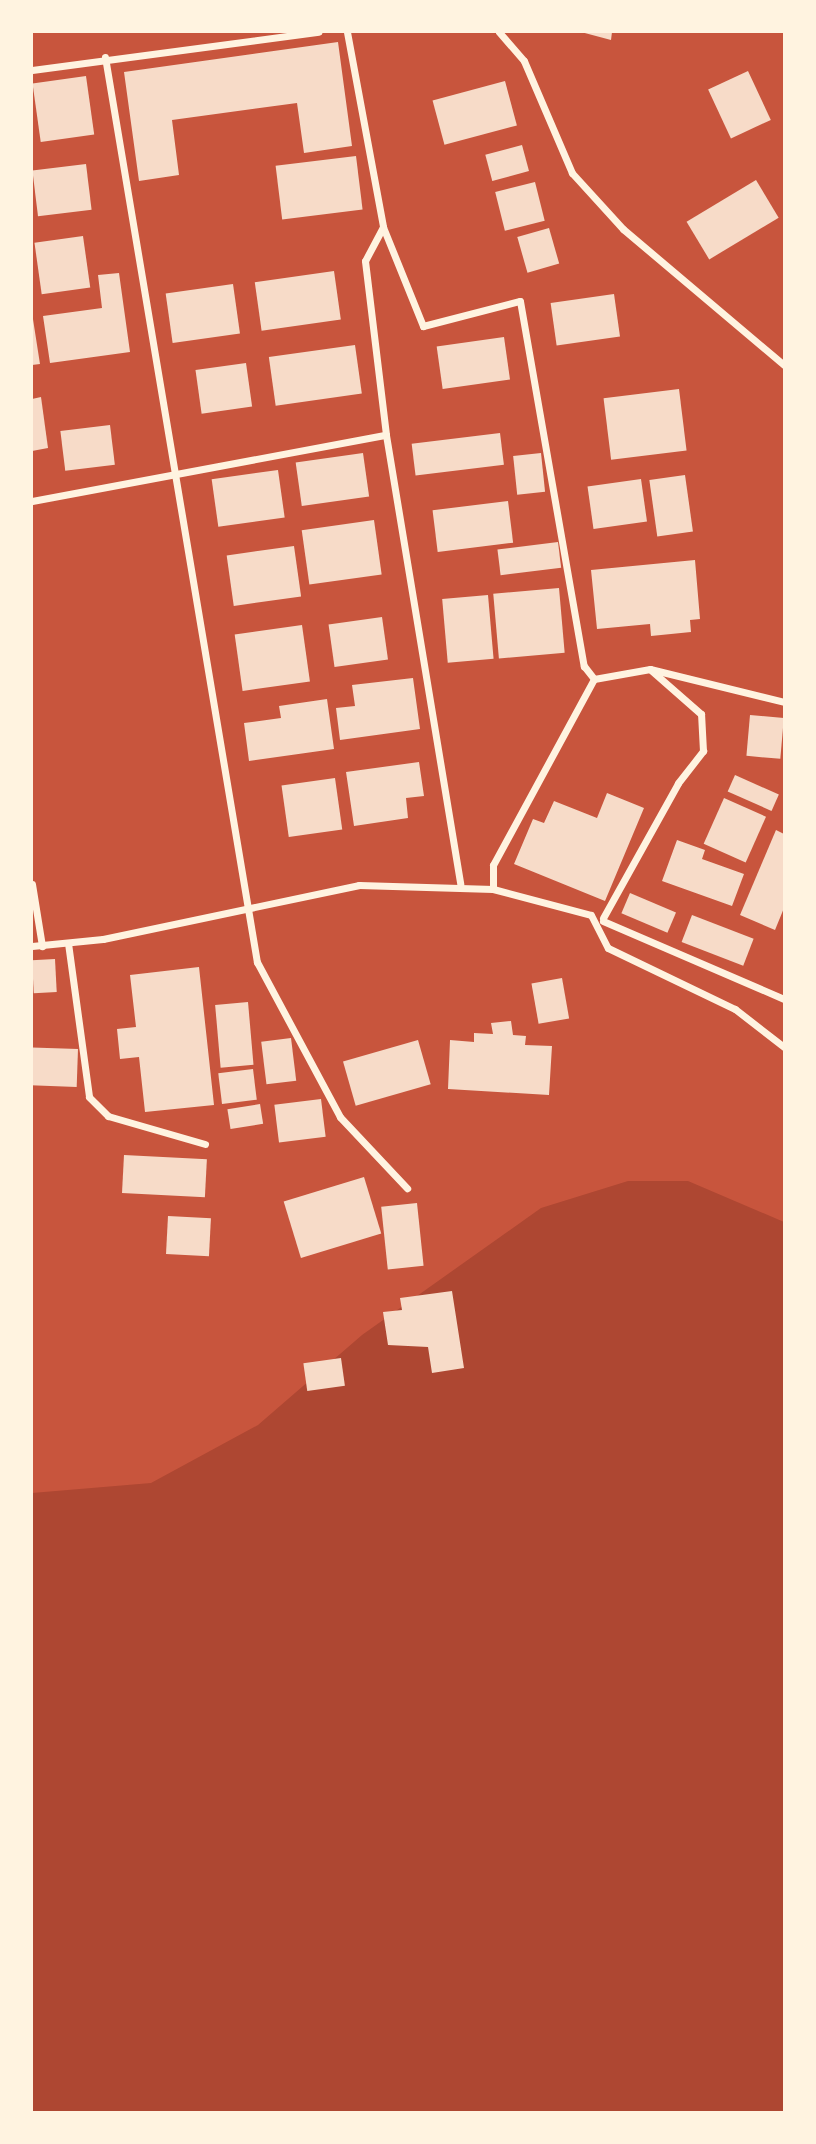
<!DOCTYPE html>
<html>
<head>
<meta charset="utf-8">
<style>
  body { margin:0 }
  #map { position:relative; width:816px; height:2144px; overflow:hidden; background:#c8553d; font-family:"Source Sans 3",sans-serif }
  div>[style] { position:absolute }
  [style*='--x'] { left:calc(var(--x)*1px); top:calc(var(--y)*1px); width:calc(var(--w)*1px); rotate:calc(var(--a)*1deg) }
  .green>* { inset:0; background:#ae4732 }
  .building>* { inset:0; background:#f7dbc8; transform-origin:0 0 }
  .minor>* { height:7px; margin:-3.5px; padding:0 3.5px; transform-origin:3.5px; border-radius:3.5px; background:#fff3e0 }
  span { translate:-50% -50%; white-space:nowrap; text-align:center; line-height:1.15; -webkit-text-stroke:5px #fff3e0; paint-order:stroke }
  .frame { position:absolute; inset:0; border:33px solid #fff3e0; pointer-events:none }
</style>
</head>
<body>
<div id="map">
  <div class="green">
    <i style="clip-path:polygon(628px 1181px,688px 1181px,784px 1222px,784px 2112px,32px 2112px,32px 1493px,151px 1483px,258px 1425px,362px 1335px,541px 1208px)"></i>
  </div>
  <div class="building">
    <i style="clip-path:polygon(581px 32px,612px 32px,611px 40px)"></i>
    <i style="clip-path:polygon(338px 42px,352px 146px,304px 153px,297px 103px,172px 120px,179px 175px,139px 181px,124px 72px)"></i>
    <i style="left:748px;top:71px;width:54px;height:44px;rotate:65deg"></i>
    <i style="left:86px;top:76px;width:59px;height:54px;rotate:82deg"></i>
    <i style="left:505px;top:81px;width:46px;height:75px;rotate:75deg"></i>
    <i style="left:522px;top:145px;width:27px;height:38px;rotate:75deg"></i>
    <i style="left:356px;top:156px;width:54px;height:81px;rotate:83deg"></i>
    <i style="left:86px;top:164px;width:46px;height:54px;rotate:83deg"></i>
    <i style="left:756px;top:180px;width:44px;height:81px;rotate:59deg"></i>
    <i style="left:535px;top:182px;width:40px;height:41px;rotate:76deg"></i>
    <i style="left:549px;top:228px;width:37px;height:33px;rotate:74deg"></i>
    <i style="left:83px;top:236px;width:52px;height:49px;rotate:82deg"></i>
    <i style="left:334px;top:271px;width:49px;height:80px;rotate:82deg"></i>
    <i style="clip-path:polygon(119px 273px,130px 352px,50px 363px,43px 316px,102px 308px,98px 275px)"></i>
    <i style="left:233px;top:284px;width:50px;height:68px;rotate:82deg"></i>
    <i style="left:614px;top:294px;width:43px;height:64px;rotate:82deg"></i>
    <i style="clip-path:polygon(32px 313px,40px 364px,32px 365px)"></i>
    <i style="left:504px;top:337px;width:43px;height:68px;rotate:82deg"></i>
    <i style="left:355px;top:345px;width:49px;height:87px;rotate:82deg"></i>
    <i style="left:246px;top:363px;width:44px;height:51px;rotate:82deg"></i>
    <i style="left:679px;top:389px;width:62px;height:76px;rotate:83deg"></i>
    <i style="clip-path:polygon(41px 397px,48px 448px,32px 451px,32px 399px)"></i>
    <i style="left:110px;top:425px;width:40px;height:50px;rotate:83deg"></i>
    <i style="left:500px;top:433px;width:32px;height:89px;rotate:83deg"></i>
    <i style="left:363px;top:453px;width:44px;height:68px;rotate:82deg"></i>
    <i style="left:541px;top:453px;width:39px;height:28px;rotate:84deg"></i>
    <i style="left:278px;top:470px;width:48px;height:67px;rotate:82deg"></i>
    <i style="left:685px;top:475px;width:57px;height:36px;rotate:82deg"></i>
    <i style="left:641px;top:479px;width:43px;height:54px;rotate:82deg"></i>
    <i style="left:508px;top:501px;width:42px;height:76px;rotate:83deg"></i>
    <i style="left:374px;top:520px;width:55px;height:73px;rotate:82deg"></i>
    <i style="left:558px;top:542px;width:26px;height:61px;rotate:83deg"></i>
    <i style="left:294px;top:546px;width:51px;height:68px;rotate:82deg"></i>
    <i style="clip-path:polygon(695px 560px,700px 619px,690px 620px,691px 632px,651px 636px,650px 624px,597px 629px,591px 570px)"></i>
    <i style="left:559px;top:588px;width:65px;height:66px;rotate:85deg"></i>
    <i style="left:488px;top:595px;width:64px;height:46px;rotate:85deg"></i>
    <i style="left:382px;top:617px;width:43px;height:54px;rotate:82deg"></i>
    <i style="left:302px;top:625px;width:57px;height:68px;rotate:82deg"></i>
    <i style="clip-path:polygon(413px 678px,420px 729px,340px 740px,336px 708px,355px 706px,352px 685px)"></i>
    <i style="clip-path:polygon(327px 699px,334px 749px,249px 761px,244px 723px,281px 718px,279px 706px)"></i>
    <i style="left:750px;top:715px;width:34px;height:41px;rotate:5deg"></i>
    <i style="clip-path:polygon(419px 762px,424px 796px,406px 798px,408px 818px,354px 826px,346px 772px)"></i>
    <i style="left:735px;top:775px;width:48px;height:18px;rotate:24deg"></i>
    <i style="left:335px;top:778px;width:52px;height:54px;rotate:82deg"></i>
    <i style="clip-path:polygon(607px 793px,644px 808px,605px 901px,514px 864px,533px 819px,544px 823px,554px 801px,597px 818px)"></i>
    <i style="left:724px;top:798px;width:46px;height:50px;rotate:24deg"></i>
    <i style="clip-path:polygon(776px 830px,784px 834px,784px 908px,775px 930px,740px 915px)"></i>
    <i style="clip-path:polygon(677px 840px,705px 850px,702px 859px,744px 874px,732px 906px,662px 881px)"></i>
    <i style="left:630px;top:893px;width:50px;height:22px;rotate:23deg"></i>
    <i style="left:692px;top:915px;width:66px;height:29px;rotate:21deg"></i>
    <i style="left:55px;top:959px;width:33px;height:23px;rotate:87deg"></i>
    <i style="clip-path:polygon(199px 967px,214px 1105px,145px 1112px,139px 1057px,120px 1059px,117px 1029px,136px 1027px,130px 975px)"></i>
    <i style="left:562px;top:978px;width:41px;height:31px;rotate:80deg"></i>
    <i style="left:248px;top:1002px;width:63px;height:33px;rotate:85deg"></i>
    <i style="clip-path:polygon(511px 1021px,513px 1035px,526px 1036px,525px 1045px,552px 1046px,549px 1095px,448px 1089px,450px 1040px,474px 1042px,474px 1033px,493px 1034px,491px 1023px)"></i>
    <i style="left:291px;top:1038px;width:43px;height:30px;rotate:83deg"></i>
    <i style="left:418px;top:1040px;width:46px;height:78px;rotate:74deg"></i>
    <i style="left:78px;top:1049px;width:38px;height:46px;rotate:92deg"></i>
    <i style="left:253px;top:1069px;width:31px;height:35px;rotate:83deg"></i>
    <i style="left:321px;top:1099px;width:38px;height:47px;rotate:83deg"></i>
    <i style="left:260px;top:1104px;width:20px;height:33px;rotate:81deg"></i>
    <i style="left:124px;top:1155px;width:83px;height:38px;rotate:3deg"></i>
    <i style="left:364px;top:1177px;width:59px;height:84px;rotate:73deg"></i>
    <i style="left:417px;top:1203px;width:63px;height:36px;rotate:84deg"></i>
    <i style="left:168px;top:1216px;width:43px;height:38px;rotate:3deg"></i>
    <i style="clip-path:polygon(452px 1291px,464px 1368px,432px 1373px,428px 1347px,388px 1345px,383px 1312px,402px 1310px,400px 1298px)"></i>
    <i style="left:341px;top:1358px;width:28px;height:38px;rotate:82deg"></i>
  </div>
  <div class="minor">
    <i style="--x:347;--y:32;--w:198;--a:79.5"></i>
    <i style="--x:383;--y:227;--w:107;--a:68"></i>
    <i style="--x:423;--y:326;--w:100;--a:-14.5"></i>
    <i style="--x:520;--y:301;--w:371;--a:80.1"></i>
    <i style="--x:584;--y:666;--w:16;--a:52"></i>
    <i style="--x:499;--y:32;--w:38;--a:49"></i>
    <i style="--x:524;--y:61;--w:122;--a:66.8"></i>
    <i style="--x:572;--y:173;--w:76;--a:47.7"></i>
    <i style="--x:623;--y:229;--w:211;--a:40.2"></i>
    <i style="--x:105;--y:57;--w:918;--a:80.47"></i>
    <i style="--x:257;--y:962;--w:176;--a:61.8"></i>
    <i style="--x:340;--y:1117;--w:98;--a:46.7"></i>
    <i style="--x:32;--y:70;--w:289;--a:-7.6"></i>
    <i style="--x:383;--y:227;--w:38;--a:118"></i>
    <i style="--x:365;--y:261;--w:175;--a:83.1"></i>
    <i style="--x:386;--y:435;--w:455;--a:80.6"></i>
    <i style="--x:32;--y:501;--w:360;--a:-10.6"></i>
    <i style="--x:32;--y:884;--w:63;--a:80.8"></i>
    <i style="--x:493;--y:889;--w:24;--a:-90"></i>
    <i style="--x:493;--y:865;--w:212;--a:-61.5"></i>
    <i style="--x:594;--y:679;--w:57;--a:-10.1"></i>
    <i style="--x:650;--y:669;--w:138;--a:13.8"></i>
    <i style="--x:603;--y:918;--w:154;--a:-60.9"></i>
    <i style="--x:678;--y:783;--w:41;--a:-52"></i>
    <i style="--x:703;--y:751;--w:37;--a:-93"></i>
    <i style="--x:701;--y:714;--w:67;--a:-138.7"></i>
    <i style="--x:603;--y:921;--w:197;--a:23.3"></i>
    <i style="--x:68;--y:943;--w:155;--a:82.2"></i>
    <i style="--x:89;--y:1097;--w:27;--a:45"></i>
    <i style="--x:108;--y:1116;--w:101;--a:16.1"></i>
    <i style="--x:32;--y:946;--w:71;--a:-5.6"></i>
    <i style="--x:103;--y:939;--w:262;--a:-11.9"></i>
    <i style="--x:359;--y:885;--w:134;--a:1.7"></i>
    <i style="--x:493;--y:889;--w:101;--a:14.9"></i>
    <i style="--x:591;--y:915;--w:37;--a:63"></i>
    <i style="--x:608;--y:948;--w:141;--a:25.7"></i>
    <i style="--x:735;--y:1009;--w:62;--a:37.8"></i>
  </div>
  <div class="frame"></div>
</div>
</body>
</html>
